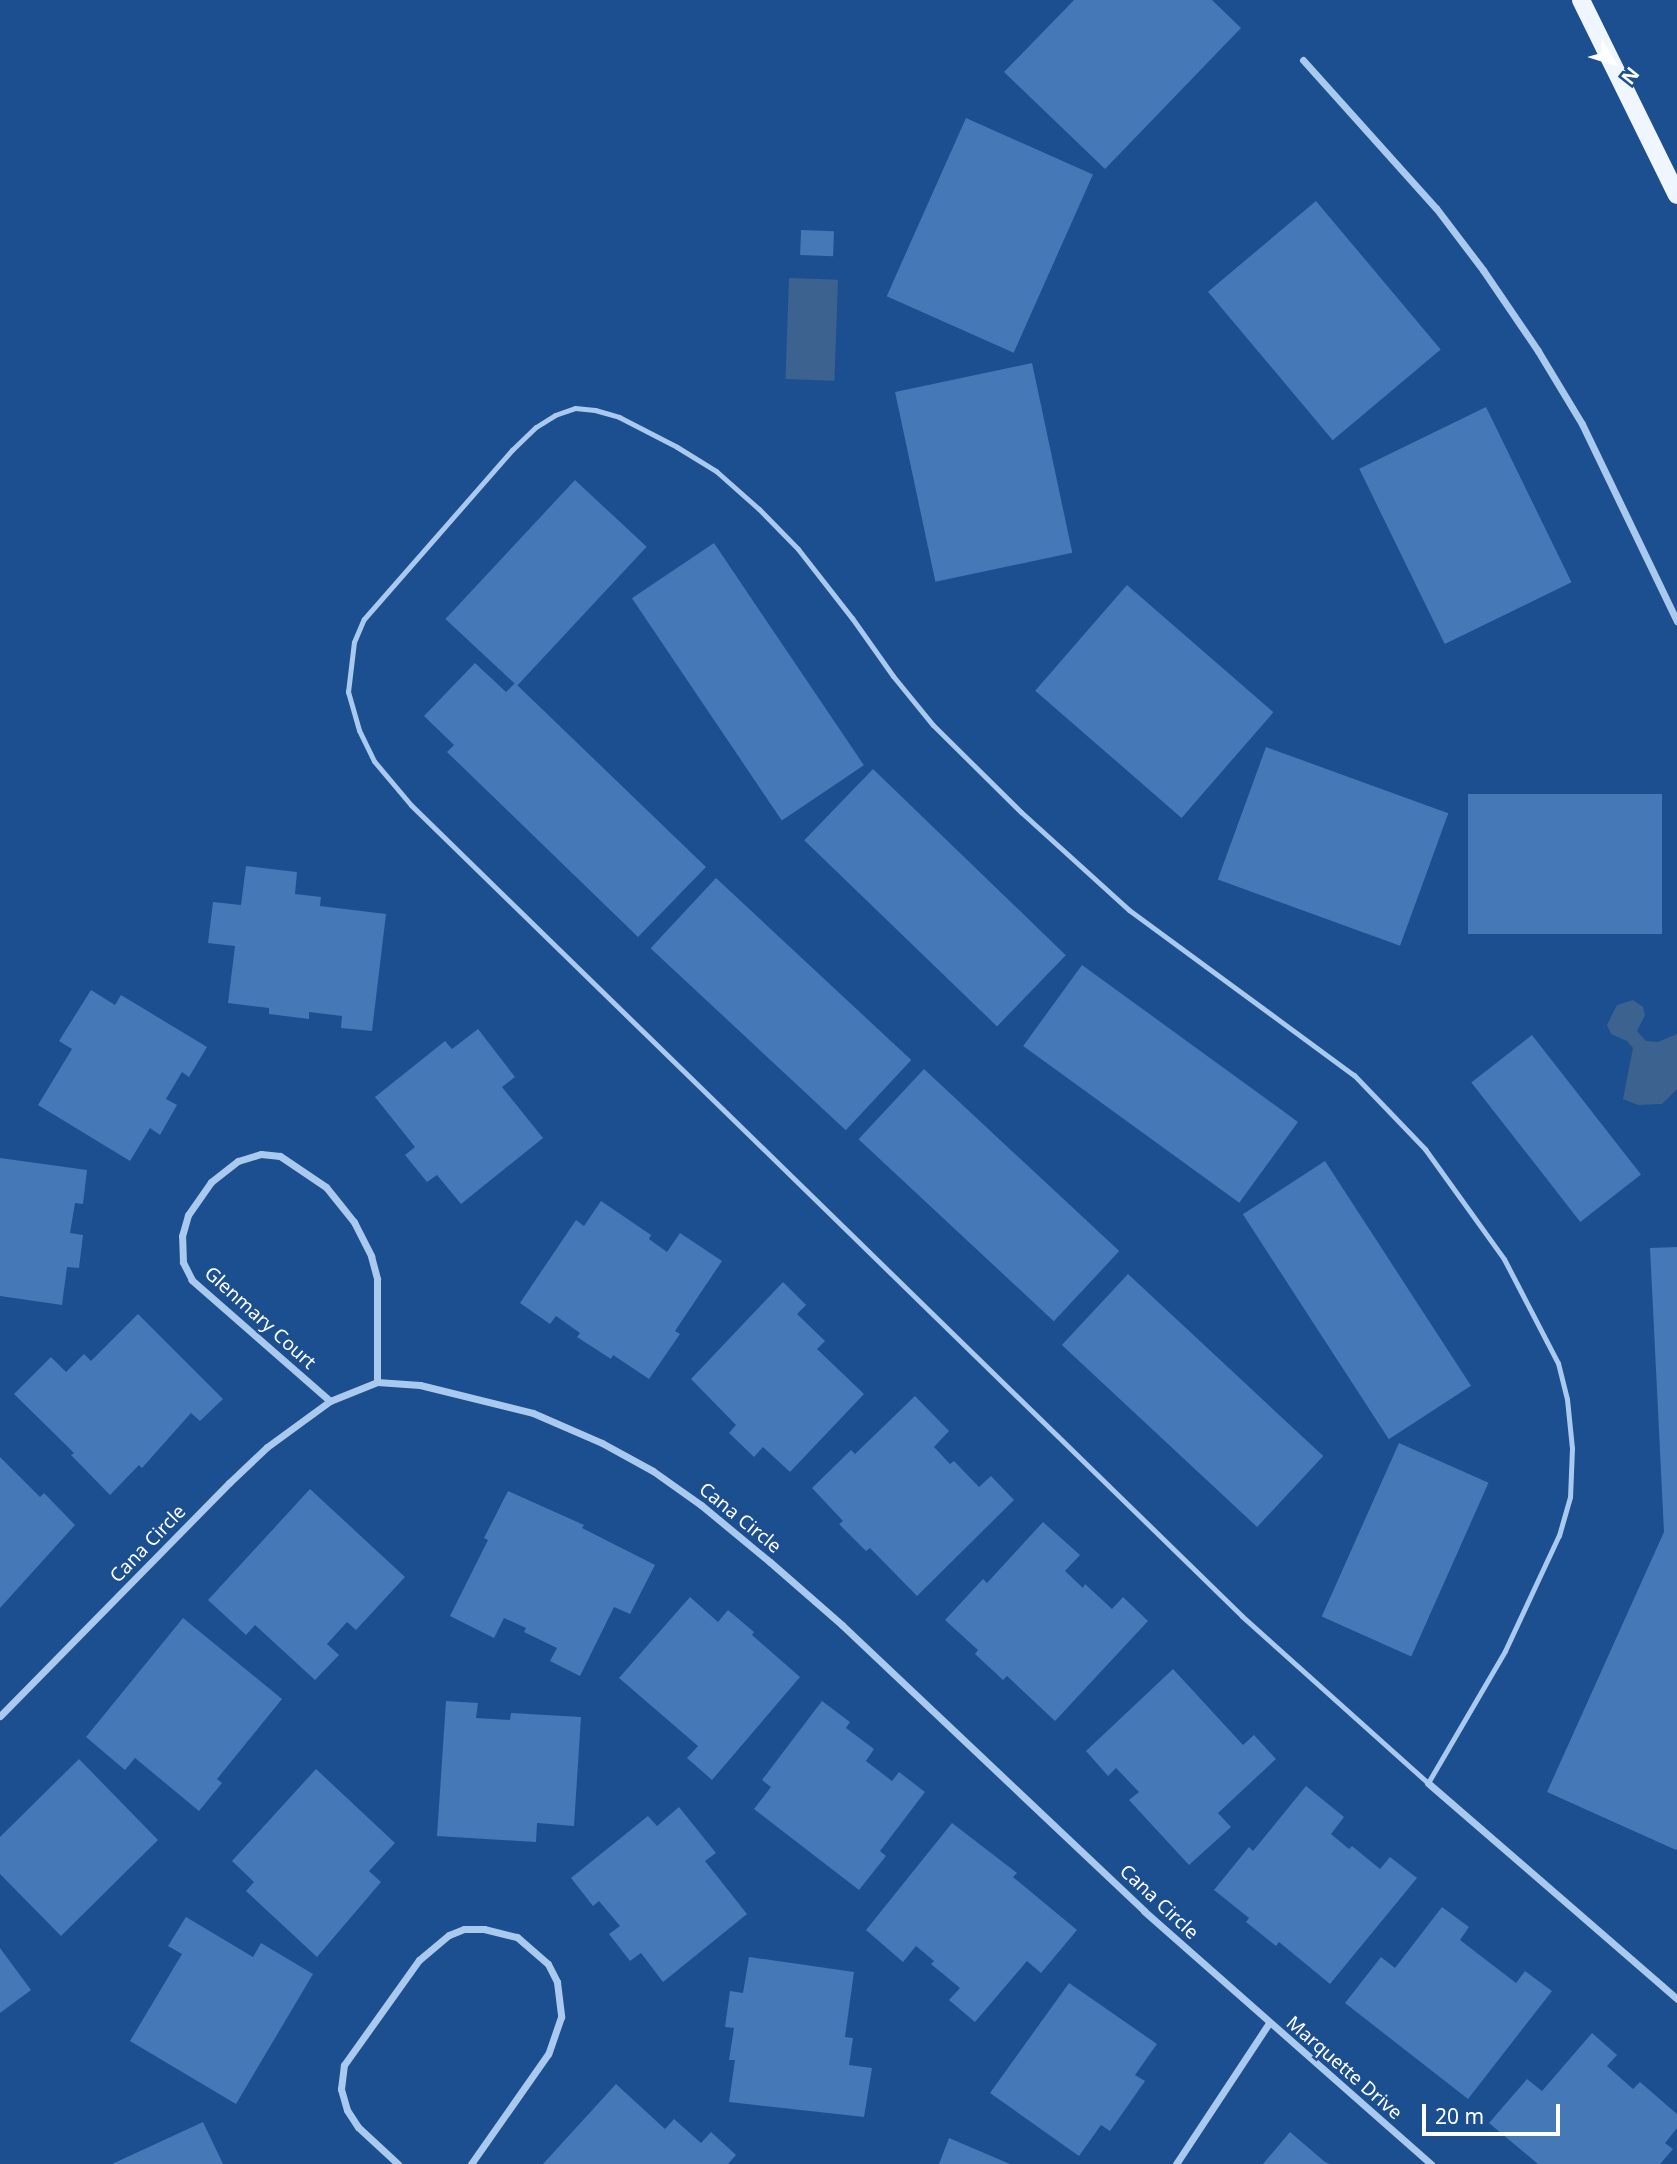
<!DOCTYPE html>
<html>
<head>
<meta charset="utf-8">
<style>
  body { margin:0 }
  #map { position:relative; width:1677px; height:2164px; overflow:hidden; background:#1b4f8f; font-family:"Noto Sans",sans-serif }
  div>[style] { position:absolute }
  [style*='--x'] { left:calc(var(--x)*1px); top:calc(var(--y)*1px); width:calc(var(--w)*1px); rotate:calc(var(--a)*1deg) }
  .water>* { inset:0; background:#3c6290; transform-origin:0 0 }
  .building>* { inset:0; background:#4478b7; transform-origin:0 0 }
  .service>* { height:5px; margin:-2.5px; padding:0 2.5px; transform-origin:2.5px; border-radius:2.5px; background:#a9c9ee }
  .minor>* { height:7px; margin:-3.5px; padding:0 3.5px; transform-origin:3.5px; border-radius:3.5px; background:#a9c9ee }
  .primary>* { height:18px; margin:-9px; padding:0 9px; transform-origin:9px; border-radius:9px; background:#f0f6ff }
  span { translate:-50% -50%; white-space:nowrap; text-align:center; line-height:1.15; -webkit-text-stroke:5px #1b4f8f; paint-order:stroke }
  .street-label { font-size:19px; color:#fff }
  .north { position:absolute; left:1579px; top:28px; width:70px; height:70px; -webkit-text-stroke:5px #1b4f8f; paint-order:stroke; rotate:128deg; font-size:19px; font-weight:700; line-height:28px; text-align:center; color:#fff }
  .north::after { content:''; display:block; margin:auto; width:24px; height:32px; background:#fff; clip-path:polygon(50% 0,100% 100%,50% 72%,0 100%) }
  .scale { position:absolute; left:1422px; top:2104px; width:138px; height:32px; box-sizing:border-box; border:4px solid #fff; border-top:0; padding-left:9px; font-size:21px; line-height:24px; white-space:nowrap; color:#fff; -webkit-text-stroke:5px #1b4f8f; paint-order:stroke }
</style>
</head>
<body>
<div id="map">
  <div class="water">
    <i style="left:789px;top:278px;width:49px;height:101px;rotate:2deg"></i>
    <i style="clip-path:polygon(1633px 1000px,1643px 1007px,1645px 1015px,1637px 1031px,1646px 1041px,1658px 1042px,1677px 1034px,1677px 1089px,1662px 1104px,1638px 1105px,1623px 1099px,1633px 1048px,1627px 1041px,1611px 1034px,1607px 1025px,1617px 1005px)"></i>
  </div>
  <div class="building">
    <i style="clip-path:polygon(1074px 0,1212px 0,1241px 28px,1105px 169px,1004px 72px)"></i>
    <i style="left:966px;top:118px;width:139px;height:195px;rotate:24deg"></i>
    <i style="left:1316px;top:201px;width:194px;height:141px;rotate:50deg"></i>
    <i style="left:801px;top:230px;width:33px;height:25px;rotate:2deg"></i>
    <i style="left:1032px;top:363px;width:194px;height:140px;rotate:78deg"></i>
    <i style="left:1486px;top:407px;width:195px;height:141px;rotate:64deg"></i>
    <i style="left:575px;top:480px;width:98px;height:190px;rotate:43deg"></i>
    <i style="left:714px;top:543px;width:268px;height:99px;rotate:56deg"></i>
    <i style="left:1127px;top:585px;width:194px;height:140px;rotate:41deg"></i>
    <i style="clip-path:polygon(475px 663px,506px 692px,515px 683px,706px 867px,638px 937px,447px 752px,454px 745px,424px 716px)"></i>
    <i style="left:1266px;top:747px;width:194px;height:141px;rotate:20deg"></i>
    <i style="left:873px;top:769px;width:268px;height:99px;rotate:44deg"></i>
    <i style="left:1468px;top:794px;width:194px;height:140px"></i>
    <i style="clip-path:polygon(246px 866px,297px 872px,295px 894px,321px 897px,320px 906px,386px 914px,372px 1031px,341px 1028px,342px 1016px,309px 1012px,309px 1019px,269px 1014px,269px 1008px,228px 1003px,235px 946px,208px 943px,213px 902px,241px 905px)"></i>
    <i style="left:716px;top:878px;width:267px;height:96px;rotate:43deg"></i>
    <i style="left:1082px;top:965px;width:267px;height:100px;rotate:36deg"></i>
    <i style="clip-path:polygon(91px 990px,115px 1005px,121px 995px,207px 1047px,189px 1077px,182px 1072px,166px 1099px,177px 1105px,160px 1135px,150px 1128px,130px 1161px,38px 1105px,72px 1049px,59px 1041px)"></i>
    <i style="clip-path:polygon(478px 1029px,515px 1077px,502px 1087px,543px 1138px,461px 1204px,437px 1175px,427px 1182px,405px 1155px,415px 1147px,375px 1097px,445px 1041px,452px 1049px)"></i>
    <i style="left:1532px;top:1035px;width:177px;height:77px;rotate:52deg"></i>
    <i style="left:924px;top:1069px;width:267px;height:96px;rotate:43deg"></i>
    <i style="clip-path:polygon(0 1158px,87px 1170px,83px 1204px,75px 1203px,70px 1233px,83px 1235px,79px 1268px,67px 1267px,62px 1305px,0 1296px)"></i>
    <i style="left:1325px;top:1161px;width:268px;height:98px;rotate:57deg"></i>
    <i style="clip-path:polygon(601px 1201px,651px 1235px,649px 1239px,667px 1252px,680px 1233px,722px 1261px,675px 1331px,680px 1334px,649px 1379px,613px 1355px,611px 1359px,577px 1337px,580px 1333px,556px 1316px,550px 1324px,520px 1303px,576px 1220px,584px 1226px)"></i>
    <i style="clip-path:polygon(1677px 1247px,1677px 1848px,1676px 1850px,1547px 1792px,1664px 1532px,1650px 1248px)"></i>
    <i style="left:1128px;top:1274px;width:267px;height:97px;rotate:43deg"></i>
    <i style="clip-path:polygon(783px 1282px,806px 1305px,797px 1314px,825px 1341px,817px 1349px,864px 1394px,790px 1472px,763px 1447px,754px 1457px,729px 1433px,736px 1425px,691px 1379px)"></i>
    <i style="clip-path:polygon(138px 1314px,223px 1399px,200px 1421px,191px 1413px,142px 1468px,139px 1465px,110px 1495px,71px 1455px,74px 1453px,14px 1394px,51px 1357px,66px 1372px,84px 1354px,91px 1361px)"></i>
    <i style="clip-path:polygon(915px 1396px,949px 1431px,934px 1447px,950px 1464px,954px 1461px,979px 1487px,991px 1476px,1014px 1500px,917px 1596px,870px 1548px,866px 1551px,839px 1524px,843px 1521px,812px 1488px,851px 1450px,855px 1454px)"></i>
    <i style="left:1399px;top:1443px;width:98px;height:190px;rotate:24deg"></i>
    <i style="clip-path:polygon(0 1457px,40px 1497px,44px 1493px,75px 1525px,0 1608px)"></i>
    <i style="clip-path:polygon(310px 1489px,405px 1577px,356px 1630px,347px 1622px,327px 1644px,339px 1655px,315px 1680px,255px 1625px,246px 1635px,208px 1600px)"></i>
    <i style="clip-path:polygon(508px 1491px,584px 1525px,582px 1528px,655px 1565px,630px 1614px,614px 1607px,580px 1676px,550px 1661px,557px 1648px,524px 1632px,526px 1628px,504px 1618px,494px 1638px,450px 1616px,488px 1540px,484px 1538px)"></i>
    <i style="clip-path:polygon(1043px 1522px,1080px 1555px,1065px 1571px,1083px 1588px,1085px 1584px,1112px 1609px,1123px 1597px,1148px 1621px,1055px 1721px,1007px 1676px,1003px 1680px,975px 1654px,978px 1650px,945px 1620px,983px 1579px,987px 1583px)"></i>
    <i style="clip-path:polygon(690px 1597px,718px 1622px,728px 1610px,754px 1632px,752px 1635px,800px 1677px,712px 1780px,687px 1758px,698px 1746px,619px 1678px)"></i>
    <i style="clip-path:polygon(183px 1618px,282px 1699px,217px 1779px,222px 1783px,199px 1811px,135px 1758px,125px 1770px,86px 1737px)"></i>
    <i style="clip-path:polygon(1173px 1669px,1243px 1745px,1254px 1735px,1276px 1759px,1218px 1813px,1231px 1827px,1189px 1865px,1129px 1800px,1139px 1792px,1116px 1768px,1108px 1776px,1086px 1751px)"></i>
    <i style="clip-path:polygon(446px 1701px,478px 1703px,476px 1718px,510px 1720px,511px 1713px,581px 1717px,574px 1826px,537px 1823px,536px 1842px,437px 1836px)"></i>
    <i style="clip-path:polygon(822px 1701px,850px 1722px,846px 1728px,874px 1749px,866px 1761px,892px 1781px,899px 1772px,925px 1792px,880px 1851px,886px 1856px,859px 1890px,754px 1809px,771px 1787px,762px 1780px)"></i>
    <i style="clip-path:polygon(79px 1759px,158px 1840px,61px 1936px,0 1874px,0 1837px)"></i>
    <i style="clip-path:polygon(316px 1769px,395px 1843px,369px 1871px,381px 1882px,317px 1957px,246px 1891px,254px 1882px,232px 1861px)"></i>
    <i style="clip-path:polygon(1306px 1786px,1344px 1817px,1331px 1834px,1349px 1849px,1352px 1846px,1380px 1869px,1390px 1857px,1417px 1878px,1330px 1984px,1279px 1942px,1276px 1946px,1246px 1922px,1249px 1918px,1214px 1890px,1249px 1847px,1253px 1851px)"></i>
    <i style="clip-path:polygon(679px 1807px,716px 1853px,705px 1861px,747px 1914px,663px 1982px,641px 1953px,630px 1961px,609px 1934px,620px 1926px,599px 1901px,593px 1906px,571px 1878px,648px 1816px,657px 1826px)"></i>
    <i style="clip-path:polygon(952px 1823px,1017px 1873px,1013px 1877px,1077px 1930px,1041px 1973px,1027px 1961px,975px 2022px,949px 2000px,960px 1988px,931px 1964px,934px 1961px,916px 1946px,903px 1962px,866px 1930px)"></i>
    <i style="clip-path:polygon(1442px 1907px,1469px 1927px,1460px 1940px,1516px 1983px,1525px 1971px,1552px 1991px,1468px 2099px,1345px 2003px,1381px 1957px,1395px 1968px)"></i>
    <i style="clip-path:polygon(186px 1917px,253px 1957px,261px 1943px,313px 1974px,236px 2104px,130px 2041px,182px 1954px,168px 1946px)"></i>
    <i style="clip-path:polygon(0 1948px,31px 1990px,0 2013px)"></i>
    <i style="clip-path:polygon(749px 1957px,854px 1972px,845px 2037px,853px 2038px,849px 2065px,872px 2068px,864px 2117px,729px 2102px,735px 2060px,729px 2060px,734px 2028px,725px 2027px,730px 1991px,743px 1993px)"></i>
    <i style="clip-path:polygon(1069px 1983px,1157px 2044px,1135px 2075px,1145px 2081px,1110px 2131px,1101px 2125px,1079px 2156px,990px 2093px)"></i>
    <i style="clip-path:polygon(1592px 2033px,1617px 2055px,1607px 2066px,1633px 2089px,1640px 2082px,1677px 2114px,1677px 2128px,1665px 2143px,1673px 2149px,1660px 2164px,1538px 2164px,1489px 2123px,1527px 2079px,1542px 2091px)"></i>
    <i style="clip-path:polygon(616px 2084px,665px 2129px,674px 2119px,701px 2143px,711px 2132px,736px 2155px,728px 2164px,543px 2164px)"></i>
    <i style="clip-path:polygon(203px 2122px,223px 2164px,112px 2164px)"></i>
    <i style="clip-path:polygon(1290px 2132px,1325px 2162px,1330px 2164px,1263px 2164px)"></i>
    <i style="clip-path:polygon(949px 2138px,1010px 2164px,939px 2164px)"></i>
  </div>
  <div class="service">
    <i style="--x:575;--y:408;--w:20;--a:6"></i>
    <i style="--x:595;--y:410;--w:25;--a:16"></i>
    <i style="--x:619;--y:417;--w:65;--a:27.3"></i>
    <i style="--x:677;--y:447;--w:46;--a:31.6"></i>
    <i style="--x:716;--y:471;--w:57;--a:41.5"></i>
    <i style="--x:759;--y:509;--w:56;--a:45.7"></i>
    <i style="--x:798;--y:549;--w:88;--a:52"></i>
    <i style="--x:852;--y:618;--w:71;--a:54.7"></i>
    <i style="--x:893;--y:676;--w:63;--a:50.8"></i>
    <i style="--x:933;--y:725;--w:124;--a:44.7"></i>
    <i style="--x:1021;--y:812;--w:146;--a:42.2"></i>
    <i style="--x:1129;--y:910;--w:279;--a:36.3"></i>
    <i style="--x:1354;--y:1075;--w:103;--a:46.2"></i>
    <i style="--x:1425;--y:1149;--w:135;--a:54.3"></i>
    <i style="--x:1504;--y:1259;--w:117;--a:62.6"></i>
    <i style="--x:1558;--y:1363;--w:37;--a:76"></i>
    <i style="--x:1567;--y:1399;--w:49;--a:84.2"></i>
    <i style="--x:1572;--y:1448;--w:49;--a:92.3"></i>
    <i style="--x:1570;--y:1497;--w:40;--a:106"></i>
    <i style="--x:1559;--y:1535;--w:128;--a:115"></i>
    <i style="--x:1505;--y:1651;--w:153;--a:120.3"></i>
    <i style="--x:1428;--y:1783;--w:250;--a:-138.1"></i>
    <i style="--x:1242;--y:1616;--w:1161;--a:-135.7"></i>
    <i style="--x:411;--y:805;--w:57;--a:-130.1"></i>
    <i style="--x:374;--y:761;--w:34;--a:-116"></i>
    <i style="--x:359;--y:730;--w:40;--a:-106"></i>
    <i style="--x:348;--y:692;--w:50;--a:-83.2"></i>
    <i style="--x:354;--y:642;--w:25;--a:-67"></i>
    <i style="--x:364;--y:619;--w:225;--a:-48.8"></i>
    <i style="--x:512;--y:450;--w:33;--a:-44"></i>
    <i style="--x:536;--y:427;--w:22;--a:-32"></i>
    <i style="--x:555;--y:415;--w:21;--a:-19"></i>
  </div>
  <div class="minor">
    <i style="--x:1303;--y:60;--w:199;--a:48.1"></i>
    <i style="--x:1436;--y:208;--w:78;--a:52.8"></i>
    <i style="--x:1483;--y:270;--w:98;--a:55.8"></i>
    <i style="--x:1538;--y:351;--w:85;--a:58.9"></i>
    <i style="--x:1582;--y:424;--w:219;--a:64.3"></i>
    <i style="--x:330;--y:1401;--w:184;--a:-138.8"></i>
    <i style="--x:192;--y:1280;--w:20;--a:-117"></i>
    <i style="--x:183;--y:1262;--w:26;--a:-92"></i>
    <i style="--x:182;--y:1236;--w:22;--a:-74"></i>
    <i style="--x:188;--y:1215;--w:40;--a:-55.1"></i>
    <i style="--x:211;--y:1182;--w:34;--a:-38"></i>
    <i style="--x:238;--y:1161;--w:24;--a:-17"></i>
    <i style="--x:261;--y:1154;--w:19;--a:6"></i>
    <i style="--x:280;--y:1156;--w:55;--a:34"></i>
    <i style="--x:326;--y:1187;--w:45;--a:51.3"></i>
    <i style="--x:354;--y:1222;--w:38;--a:63"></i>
    <i style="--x:371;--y:1256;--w:24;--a:75"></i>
    <i style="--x:377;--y:1279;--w:103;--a:90"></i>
    <i style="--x:0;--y:1716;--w:327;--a:-45.5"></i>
    <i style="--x:229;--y:1483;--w:52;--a:-43.5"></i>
    <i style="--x:267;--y:1447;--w:78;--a:-36.1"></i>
    <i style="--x:330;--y:1401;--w:51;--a:-22"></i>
    <i style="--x:377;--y:1382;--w:43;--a:4"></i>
    <i style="--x:420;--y:1385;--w:116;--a:13.9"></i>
    <i style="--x:533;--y:1413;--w:75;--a:23.5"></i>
    <i style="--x:602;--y:1443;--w:58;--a:28.8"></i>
    <i style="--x:653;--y:1471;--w:59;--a:35.3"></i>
    <i style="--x:701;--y:1505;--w:89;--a:39.6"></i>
    <i style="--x:770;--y:1562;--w:96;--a:41.2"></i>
    <i style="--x:842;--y:1625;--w:416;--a:43.4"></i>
    <i style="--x:1144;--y:1911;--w:383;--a:41.4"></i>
    <i style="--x:1428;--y:1783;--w:330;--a:40.9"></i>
    <i style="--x:398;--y:2164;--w:54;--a:-137.2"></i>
    <i style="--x:358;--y:2127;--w:20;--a:-123"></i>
    <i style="--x:347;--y:2110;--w:22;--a:-106"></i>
    <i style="--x:341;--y:2089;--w:24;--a:-83"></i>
    <i style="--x:344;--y:2065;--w:129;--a:-54.5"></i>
    <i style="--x:419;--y:1960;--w:39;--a:-40"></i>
    <i style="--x:449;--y:1935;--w:16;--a:-22"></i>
    <i style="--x:464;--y:1929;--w:20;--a:0"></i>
    <i style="--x:484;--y:1929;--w:34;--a:14"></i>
    <i style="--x:517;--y:1937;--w:41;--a:41.1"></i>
    <i style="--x:548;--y:1964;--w:20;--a:63"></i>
    <i style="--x:557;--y:1982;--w:35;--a:83"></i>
    <i style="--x:561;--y:2017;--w:39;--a:109"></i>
    <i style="--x:548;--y:2054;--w:134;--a:125"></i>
    <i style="--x:1176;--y:2164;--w:169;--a:-56.6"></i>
  </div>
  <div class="primary">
    <i style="--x:1581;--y:0;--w:217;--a:63.8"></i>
  </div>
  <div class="street-label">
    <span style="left:260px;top:1318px;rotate:42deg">Glenmary Court</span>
    <span style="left:740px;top:1518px;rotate:39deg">Cana Circle</span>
    <span style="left:148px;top:1544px;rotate:-46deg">Cana Circle</span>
    <span style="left:1159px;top:1902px;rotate:43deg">Cana Circle</span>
    <span style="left:1344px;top:2068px;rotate:41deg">Marquette Drive</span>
  </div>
  <div class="north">N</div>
  <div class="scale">20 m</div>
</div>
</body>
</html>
